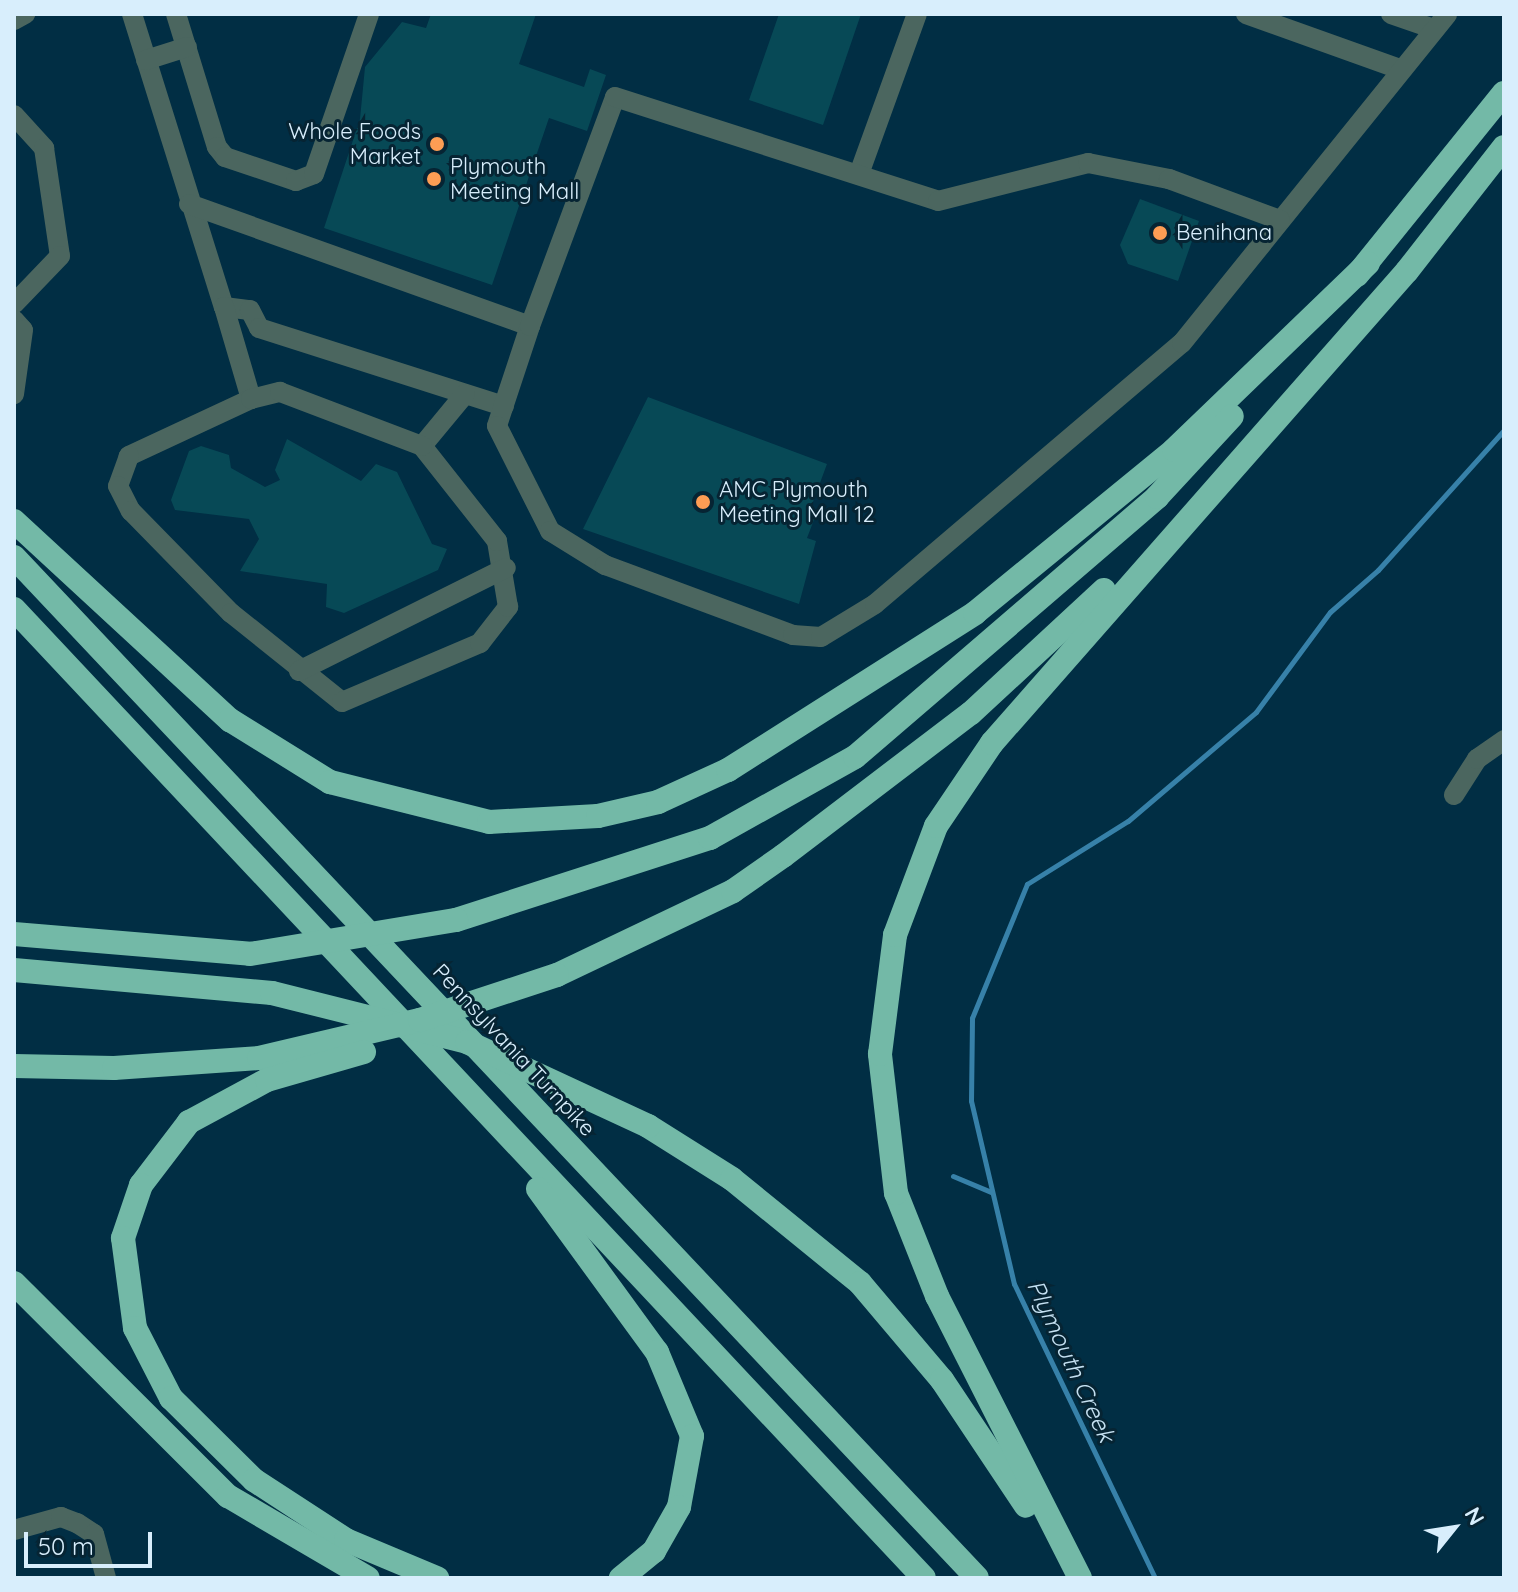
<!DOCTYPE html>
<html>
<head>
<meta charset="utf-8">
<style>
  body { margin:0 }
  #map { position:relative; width:1518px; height:1592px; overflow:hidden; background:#012e44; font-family:Quicksand,sans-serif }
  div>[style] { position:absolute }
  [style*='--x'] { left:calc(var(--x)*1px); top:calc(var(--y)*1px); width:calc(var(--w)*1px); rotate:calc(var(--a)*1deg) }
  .stream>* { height:5px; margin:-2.5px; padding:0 2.5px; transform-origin:2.5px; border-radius:2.5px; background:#3781a9 }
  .building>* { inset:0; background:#074956 }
  .minor>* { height:20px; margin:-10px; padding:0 10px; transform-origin:10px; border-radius:10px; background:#4b665f }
  .highway>* { height:24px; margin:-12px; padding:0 12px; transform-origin:12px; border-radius:12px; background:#73b9a7 }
  .highway-bridge>* { height:24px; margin:-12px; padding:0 12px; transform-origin:12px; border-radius:12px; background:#73b9a7 }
  .dots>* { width:22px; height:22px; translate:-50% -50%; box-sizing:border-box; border:4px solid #062433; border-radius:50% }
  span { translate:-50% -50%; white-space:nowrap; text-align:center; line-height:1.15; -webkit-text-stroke:6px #062433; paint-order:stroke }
  .poi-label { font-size:22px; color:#d8eefc }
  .right { translate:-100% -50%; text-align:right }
  .left { translate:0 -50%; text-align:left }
  .street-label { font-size:22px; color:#d8eefc }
  .water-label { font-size:24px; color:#c5e1f2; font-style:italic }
  .frame { position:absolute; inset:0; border:16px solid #d8eefc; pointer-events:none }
  .north { position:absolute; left:1414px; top:1488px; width:80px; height:80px; -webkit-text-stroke:6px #062433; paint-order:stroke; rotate:60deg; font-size:22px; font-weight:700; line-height:32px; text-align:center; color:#d8eefc }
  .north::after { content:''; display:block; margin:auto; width:28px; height:36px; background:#d8eefc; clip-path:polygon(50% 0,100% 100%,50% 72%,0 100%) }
  .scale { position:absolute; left:24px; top:1532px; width:128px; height:36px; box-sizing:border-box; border:4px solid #d8eefc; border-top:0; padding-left:10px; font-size:24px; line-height:28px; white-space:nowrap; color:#d8eefc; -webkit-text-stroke:6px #062433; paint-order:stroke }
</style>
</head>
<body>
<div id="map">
  <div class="stream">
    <i style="--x:953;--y:1176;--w:41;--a:22.8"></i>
    <i style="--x:1155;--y:1578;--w:326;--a:-115.6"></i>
    <i style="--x:1014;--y:1284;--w:188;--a:-103.2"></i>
    <i style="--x:971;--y:1101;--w:83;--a:-89.3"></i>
    <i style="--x:972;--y:1018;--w:145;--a:-67.7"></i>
    <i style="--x:1027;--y:884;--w:119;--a:-32"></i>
    <i style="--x:1128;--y:821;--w:168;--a:-40.4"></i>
    <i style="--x:1256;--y:712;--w:124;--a:-53.5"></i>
    <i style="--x:1330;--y:612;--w:64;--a:-41.2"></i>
    <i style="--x:1378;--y:570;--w:188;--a:-48"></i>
  </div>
  <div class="building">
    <i style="clip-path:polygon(431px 14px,536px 14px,519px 64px,584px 87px,590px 69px,606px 75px,587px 131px,549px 118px,492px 285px,324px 228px,360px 119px,365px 67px,402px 22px,426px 28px)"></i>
    <i style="clip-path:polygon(779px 14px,861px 14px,823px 125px,749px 100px)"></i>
    <i style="clip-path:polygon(1140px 199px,1199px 221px,1178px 281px,1128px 264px,1120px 245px)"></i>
    <i style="clip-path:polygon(648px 397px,827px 464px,810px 510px,817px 512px,807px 538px,816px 541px,799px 604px,583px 529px)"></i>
    <i style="clip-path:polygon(287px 439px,361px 481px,376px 464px,397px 472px,432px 544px,447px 549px,438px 570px,344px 613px,326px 607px,327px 584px,240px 571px,259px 539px,249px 519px,175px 510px,171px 500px,189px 451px,201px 446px,229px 455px,231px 468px,265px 487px,280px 480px,275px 470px)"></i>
  </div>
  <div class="minor">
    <i style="--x:132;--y:14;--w:307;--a:72.6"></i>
    <i style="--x:224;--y:307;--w:26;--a:7"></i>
    <i style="--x:250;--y:310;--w:20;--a:63"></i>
    <i style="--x:259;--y:328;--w:257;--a:17.7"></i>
    <i style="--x:176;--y:14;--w:139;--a:72.9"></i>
    <i style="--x:217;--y:147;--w:13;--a:51"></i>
    <i style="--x:225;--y:157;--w:75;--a:18.7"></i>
    <i style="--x:296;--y:181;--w:19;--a:-21"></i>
    <i style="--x:314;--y:174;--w:169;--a:-71"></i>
    <i style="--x:1246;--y:14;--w:164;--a:19.7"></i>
    <i style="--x:1391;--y:14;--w:46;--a:19.2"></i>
    <i style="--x:14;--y:20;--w:13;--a:-29"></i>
    <i style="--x:146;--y:60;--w:43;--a:-17.6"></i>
    <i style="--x:14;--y:115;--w:45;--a:47.7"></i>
    <i style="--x:44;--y:148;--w:109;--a:81.6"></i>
    <i style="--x:60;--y:256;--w:66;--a:133.8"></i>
    <i style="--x:859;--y:174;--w:170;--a:-70.1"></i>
    <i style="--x:189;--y:204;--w:362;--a:19.7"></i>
    <i style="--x:530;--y:326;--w:105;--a:108.3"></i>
    <i style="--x:497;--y:426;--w:118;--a:63.2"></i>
    <i style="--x:550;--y:531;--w:65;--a:31.7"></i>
    <i style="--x:605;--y:565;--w:201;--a:20.4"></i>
    <i style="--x:793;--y:635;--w:28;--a:4"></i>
    <i style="--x:821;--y:637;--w:63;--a:-31.4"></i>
    <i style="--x:875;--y:604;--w:403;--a:-40.4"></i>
    <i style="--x:1182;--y:343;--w:422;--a:-51.1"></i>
    <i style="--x:224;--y:307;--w:96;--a:73.6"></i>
    <i style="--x:251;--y:399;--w:135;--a:155"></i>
    <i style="--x:129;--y:456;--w:32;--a:110"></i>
    <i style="--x:118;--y:486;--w:28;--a:63"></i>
    <i style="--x:131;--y:511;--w:143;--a:45.6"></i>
    <i style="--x:231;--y:613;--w:142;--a:38.7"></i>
    <i style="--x:342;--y:702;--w:150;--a:-23.1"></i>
    <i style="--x:480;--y:643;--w:46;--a:-52.1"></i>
    <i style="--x:508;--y:607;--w:67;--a:-99.5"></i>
    <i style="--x:497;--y:541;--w:121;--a:-128.3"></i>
    <i style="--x:422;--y:446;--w:67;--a:-50.4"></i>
    <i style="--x:14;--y:320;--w:13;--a:48"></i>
    <i style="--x:23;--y:330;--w:65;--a:98"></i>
    <i style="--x:530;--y:326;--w:244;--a:-69.6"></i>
    <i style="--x:615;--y:97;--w:339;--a:17.8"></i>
    <i style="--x:938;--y:201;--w:155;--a:-14.2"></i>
    <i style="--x:1088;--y:163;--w:83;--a:11.2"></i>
    <i style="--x:1169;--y:179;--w:118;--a:20.3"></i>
    <i style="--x:251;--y:399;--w:30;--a:-14"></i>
    <i style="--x:280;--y:392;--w:152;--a:20.8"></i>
    <i style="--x:299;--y:671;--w:231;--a:-26.5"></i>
    <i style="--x:1454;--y:795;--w:43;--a:-57.4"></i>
    <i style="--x:1477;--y:759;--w:33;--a:-35"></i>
    <i style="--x:14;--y:1530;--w:49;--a:-15.5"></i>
    <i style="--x:61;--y:1517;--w:17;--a:21"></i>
    <i style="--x:77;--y:1523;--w:20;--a:33"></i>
    <i style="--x:94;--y:1534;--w:46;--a:74.7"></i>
  </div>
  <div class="highway">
    <i style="--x:1357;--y:275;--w:234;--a:-51.1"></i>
    <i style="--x:14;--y:521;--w:294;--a:42.7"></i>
    <i style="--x:230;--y:720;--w:118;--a:31.8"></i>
    <i style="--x:330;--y:782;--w:164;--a:14.1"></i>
    <i style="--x:489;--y:822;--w:109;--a:-3.2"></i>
    <i style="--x:598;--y:816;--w:62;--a:-13.1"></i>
    <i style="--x:658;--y:802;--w:77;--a:-24.6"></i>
    <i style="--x:728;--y:770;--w:293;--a:-32.4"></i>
    <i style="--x:975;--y:613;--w:257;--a:-39.3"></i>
    <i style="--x:1174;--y:450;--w:269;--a:-43.9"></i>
    <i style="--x:14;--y:557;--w:1403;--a:46.67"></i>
    <i style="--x:14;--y:609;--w:1329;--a:46.8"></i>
    <i style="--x:456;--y:920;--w:267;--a:-17.9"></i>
    <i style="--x:710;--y:838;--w:166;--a:-29.2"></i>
    <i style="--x:855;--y:757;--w:399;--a:-40.7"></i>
    <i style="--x:1157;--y:497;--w:110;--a:-47.2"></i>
    <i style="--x:14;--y:934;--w:237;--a:4.8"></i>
    <i style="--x:14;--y:970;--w:259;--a:5.1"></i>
    <i style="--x:557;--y:975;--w:195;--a:-25.5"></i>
    <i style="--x:733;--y:891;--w:61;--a:-35"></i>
    <i style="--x:783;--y:856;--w:236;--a:-37.3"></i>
    <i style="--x:971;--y:713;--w:181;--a:-42.8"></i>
    <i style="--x:14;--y:1066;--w:100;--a:1.1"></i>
    <i style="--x:114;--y:1068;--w:145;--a:-3.9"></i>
    <i style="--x:267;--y:1080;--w:89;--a:151.7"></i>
    <i style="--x:189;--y:1122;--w:79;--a:127.3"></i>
    <i style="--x:141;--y:1185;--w:56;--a:108.8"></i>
    <i style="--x:123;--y:1238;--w:91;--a:82.4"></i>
    <i style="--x:135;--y:1328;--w:79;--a:62.8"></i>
    <i style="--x:171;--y:1398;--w:117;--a:44.7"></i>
    <i style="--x:254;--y:1480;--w:110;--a:33.1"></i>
    <i style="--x:346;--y:1540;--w:99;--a:22.7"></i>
    <i style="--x:648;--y:1126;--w:99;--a:32.2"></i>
    <i style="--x:732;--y:1179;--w:165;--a:39.1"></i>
    <i style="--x:860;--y:1283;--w:127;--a:49.8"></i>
    <i style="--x:942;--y:1380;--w:151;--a:56.3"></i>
    <i style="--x:538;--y:1189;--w:202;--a:53.9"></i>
    <i style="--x:657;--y:1352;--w:91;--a:67.4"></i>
    <i style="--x:692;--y:1436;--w:72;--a:100.4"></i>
    <i style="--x:679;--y:1507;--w:51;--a:119.6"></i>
    <i style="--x:654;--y:1551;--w:43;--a:140.7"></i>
    <i style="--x:14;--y:1283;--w:302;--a:44.9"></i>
    <i style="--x:228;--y:1496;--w:162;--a:30.4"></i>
    <i style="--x:1080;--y:1578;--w:316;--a:-116.9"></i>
    <i style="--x:937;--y:1296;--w:111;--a:-111.7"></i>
    <i style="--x:896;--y:1193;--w:140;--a:-96.6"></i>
    <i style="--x:880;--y:1054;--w:120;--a:-82.8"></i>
    <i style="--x:895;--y:935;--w:116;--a:-69.4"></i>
    <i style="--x:936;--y:826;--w:100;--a:-56"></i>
    <i style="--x:992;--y:743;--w:628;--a:-48.68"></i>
    <i style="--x:1407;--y:271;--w:157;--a:-52"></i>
  </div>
  <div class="highway-bridge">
    <i style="--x:250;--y:954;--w:209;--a:-9.4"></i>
    <i style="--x:272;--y:993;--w:201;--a:14.1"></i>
    <i style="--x:467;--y:1042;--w:200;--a:24.9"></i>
    <i style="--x:259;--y:1058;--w:165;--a:-13.3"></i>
    <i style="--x:420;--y:1020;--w:144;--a:-18.2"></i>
    <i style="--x:267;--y:1080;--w:101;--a:-16.1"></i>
  </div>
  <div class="dots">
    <i style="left:437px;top:144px;background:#fd9d54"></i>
    <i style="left:434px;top:179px;background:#fd9d54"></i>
    <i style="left:1160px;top:233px;background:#fd9d54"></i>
    <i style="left:703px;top:502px;background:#fd9d54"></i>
  </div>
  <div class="poi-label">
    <span class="right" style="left:421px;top:144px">Whole Foods<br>Market</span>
    <span class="left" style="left:450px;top:179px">Plymouth<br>Meeting Mall</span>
    <span class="left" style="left:1176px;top:233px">Benihana</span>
    <span class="left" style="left:719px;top:502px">AMC Plymouth<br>Meeting Mall 12</span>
  </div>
  <div class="street-label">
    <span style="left:514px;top:1050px;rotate:47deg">Pennsylvania Turnpike</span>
  </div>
  <div class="water-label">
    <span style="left:1071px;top:1361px;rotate:65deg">Plymouth Creek</span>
  </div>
  <div class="frame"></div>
  <div class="north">N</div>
  <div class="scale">50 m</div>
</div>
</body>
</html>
